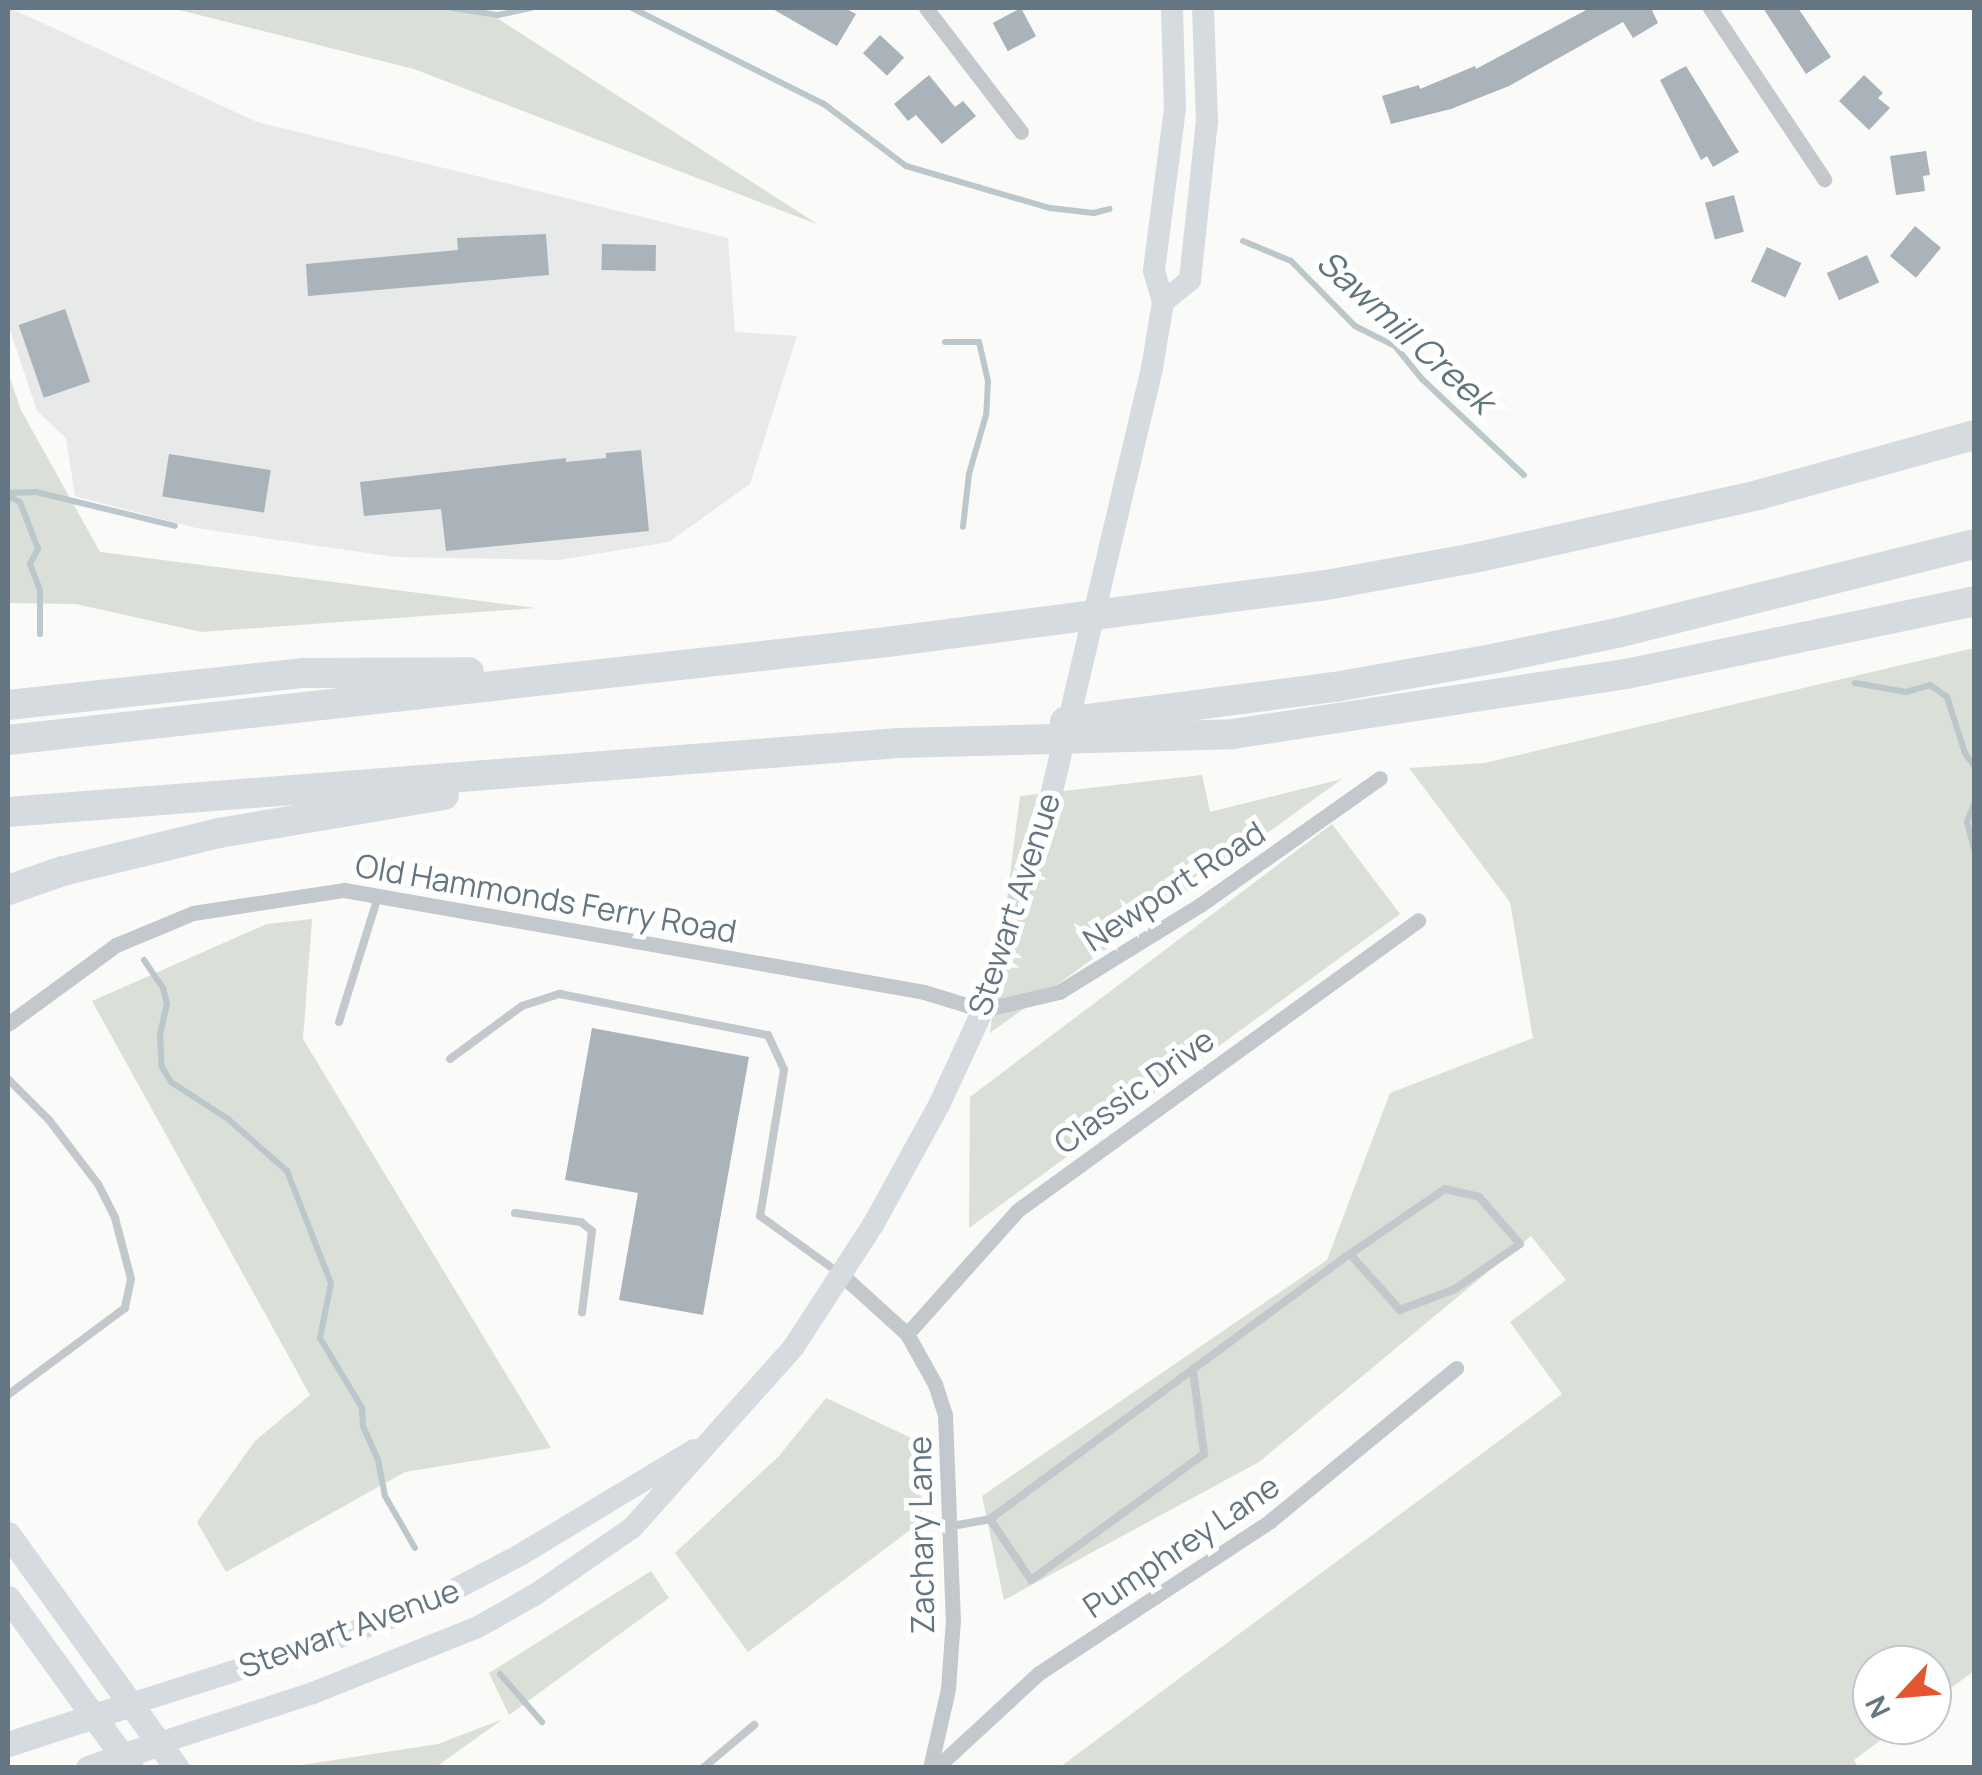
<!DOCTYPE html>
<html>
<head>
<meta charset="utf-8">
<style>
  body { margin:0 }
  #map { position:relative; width:1982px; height:1775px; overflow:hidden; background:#fafaf8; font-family:Manrope,sans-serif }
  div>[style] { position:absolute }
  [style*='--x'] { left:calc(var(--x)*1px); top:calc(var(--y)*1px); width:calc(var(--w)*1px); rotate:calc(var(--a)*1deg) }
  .built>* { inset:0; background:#e8e9e9 }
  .green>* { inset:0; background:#dadfd7 }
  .stream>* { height:6px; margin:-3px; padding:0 3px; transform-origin:3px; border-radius:3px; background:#bbc7cb }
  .building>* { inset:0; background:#aab3b9; transform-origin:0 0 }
  .lane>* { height:8px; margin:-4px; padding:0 4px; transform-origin:4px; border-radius:4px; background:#c3c8cc }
  .street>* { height:15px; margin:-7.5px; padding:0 7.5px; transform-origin:7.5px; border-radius:7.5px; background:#c3c8cc }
  .secondary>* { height:22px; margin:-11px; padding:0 11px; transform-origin:11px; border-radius:11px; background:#d6dbdf }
  .primary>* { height:25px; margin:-12.5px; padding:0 12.5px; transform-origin:12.5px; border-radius:12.5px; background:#d6dbdf }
  .highway>* { height:30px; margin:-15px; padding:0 15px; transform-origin:15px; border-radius:15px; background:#d6dbdf }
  span { translate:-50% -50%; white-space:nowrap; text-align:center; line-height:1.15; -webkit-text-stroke:10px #fff; paint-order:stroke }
  .street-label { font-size:32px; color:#657683 }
  .water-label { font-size:35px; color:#60757c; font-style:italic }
  .frame { position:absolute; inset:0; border:10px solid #657683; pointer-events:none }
  .north { position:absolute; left:1852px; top:1645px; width:100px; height:100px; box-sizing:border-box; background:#fff; border:2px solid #c1c8cd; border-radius:50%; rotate:244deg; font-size:28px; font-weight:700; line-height:40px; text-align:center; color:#657683 }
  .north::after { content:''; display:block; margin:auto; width:35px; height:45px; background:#e4572e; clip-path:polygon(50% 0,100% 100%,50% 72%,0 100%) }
</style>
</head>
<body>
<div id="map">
  <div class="built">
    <i style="clip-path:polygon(12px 9px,257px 122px,728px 238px,735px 332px,797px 336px,750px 484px,669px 542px,559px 560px,395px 557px,196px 528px,75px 496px,66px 438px,37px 411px,8px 324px,8px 10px)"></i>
  </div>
  <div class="green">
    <i style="clip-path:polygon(171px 8px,481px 8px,819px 225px,414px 69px)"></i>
    <i style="clip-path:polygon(8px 372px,21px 410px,100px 552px,536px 608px,201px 632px,76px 604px,8px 603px)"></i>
    <i style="clip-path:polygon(1974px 648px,1974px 1671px,1932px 1702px,1932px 1665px,1872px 1665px,1872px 1725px,1901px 1725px,1854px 1760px,1858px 1767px,1060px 1767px,1562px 1394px,1510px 1322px,1566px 1280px,1531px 1236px,1259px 1462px,1004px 1600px,982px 1496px,1327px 1260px,1390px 1093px,1533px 1038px,1510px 902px,1409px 768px,1485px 763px)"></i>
    <i style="clip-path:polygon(1202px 775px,1210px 812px,1342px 779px,990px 1033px,1020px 796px)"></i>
    <i style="clip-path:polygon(1332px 824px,1400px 914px,969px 1228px,970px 1097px)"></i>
    <i style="clip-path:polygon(312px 919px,303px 1039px,551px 1448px,405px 1472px,226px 1572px,197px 1522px,255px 1441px,310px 1395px,92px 1001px,267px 924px)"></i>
    <i style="clip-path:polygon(826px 1398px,920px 1442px,922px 1521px,748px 1652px,675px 1553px,779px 1456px)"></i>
    <i style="clip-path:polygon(651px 1571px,669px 1598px,509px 1715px,489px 1673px)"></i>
    <i style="clip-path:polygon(503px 1719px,436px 1767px,289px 1767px,438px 1744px)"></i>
  </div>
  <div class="stream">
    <i style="--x:452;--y:8;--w:47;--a:8.7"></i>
    <i style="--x:498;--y:15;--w:34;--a:-12"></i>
    <i style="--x:632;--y:8;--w:215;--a:26.6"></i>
    <i style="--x:824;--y:104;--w:103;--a:37.1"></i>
    <i style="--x:906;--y:166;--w:150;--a:16.3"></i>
    <i style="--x:1050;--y:208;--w:44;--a:6.5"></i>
    <i style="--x:1094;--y:213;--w:16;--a:-15"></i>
    <i style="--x:1243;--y:241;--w:52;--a:22.6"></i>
    <i style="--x:1291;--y:261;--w:91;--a:45.4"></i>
    <i style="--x:1355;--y:326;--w:45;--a:26.6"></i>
    <i style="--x:1395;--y:346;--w:43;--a:50.7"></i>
    <i style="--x:1422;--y:379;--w:140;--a:43.3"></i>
    <i style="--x:945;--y:342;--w:34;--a:0"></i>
    <i style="--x:979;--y:342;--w:40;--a:77"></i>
    <i style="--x:988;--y:381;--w:34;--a:93"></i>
    <i style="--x:986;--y:415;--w:61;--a:106.1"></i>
    <i style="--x:969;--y:474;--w:53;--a:96.5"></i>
    <i style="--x:8;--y:493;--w:28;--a:-2"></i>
    <i style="--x:36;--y:492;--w:143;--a:13.7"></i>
    <i style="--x:8;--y:496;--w:13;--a:27"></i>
    <i style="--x:20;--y:502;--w:50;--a:69"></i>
    <i style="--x:38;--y:549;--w:17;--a:118"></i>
    <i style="--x:30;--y:564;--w:28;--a:69"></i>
    <i style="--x:40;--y:590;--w:44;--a:90"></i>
    <i style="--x:1855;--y:683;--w:52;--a:10"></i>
    <i style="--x:1906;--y:692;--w:25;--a:-16"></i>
    <i style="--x:1930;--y:685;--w:21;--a:35"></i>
    <i style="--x:1947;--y:697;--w:59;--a:72.2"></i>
    <i style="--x:1965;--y:753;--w:16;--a:55"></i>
    <i style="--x:1974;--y:804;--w:19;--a:111"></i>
    <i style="--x:1967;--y:822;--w:27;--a:75"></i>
    <i style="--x:144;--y:960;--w:34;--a:56"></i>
    <i style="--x:163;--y:988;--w:16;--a:76"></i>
    <i style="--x:167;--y:1004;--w:31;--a:103"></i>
    <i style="--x:160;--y:1034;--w:33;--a:87"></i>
    <i style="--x:162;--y:1067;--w:17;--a:59"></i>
    <i style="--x:171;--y:1082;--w:68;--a:33"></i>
    <i style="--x:228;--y:1119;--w:79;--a:41.4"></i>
    <i style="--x:287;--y:1171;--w:120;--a:68.6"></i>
    <i style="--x:331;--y:1283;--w:56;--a:101.3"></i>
    <i style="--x:320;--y:1338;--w:82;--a:59"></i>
    <i style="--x:362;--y:1408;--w:18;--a:87"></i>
    <i style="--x:363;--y:1426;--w:37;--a:66"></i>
    <i style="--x:378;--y:1460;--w:37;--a:79"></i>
    <i style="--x:385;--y:1496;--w:60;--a:60"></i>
    <i style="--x:500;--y:1674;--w:64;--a:48.8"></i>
  </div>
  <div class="building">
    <i style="clip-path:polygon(771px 8px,845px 8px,856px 14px,837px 46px)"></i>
    <i style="left:1021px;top:8px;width:32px;height:32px;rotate:62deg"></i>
    <i style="clip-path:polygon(1590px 8px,1651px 8px,1658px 23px,1633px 38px,1623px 22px,1509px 86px,1451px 109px,1391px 124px,1382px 96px,1419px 85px,1420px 89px,1475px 66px,1476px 69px)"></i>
    <i style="clip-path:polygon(1763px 8px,1798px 8px,1831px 57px,1806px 74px)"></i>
    <i style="left:880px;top:35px;width:33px;height:25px;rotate:43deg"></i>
    <i style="clip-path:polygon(1686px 66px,1739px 152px,1713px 167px,1707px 156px,1701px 160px,1660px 80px)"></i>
    <i style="clip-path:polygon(929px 75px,955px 107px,963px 101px,976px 116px,942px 144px,916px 115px,908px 121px,894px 104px)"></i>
    <i style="clip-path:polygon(1864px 75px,1883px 93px,1878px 98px,1890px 108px,1869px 130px,1839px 101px)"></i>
    <i style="clip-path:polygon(1926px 151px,1930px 175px,1923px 176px,1925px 191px,1896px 195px,1890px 156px)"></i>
    <i style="left:1734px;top:195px;width:38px;height:30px;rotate:75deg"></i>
    <i style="left:1915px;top:226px;width:34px;height:39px;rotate:40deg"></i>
    <i style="clip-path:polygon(546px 234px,549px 275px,308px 296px,306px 264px,458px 250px,457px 238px)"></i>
    <i style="left:602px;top:244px;width:54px;height:26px;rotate:1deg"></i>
    <i style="left:1767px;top:247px;width:38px;height:38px;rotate:25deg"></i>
    <i style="left:1867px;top:255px;width:30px;height:44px;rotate:66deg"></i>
    <i style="left:65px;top:309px;width:77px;height:49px;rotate:71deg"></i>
    <i style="clip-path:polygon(641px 450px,649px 531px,446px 551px,441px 509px,364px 516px,360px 482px,566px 458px,566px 462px,606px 458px,606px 453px)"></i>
    <i style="left:169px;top:454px;width:103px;height:43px;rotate:9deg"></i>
    <i style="clip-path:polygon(592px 1028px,749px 1057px,703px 1315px,619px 1300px,638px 1193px,565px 1180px)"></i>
  </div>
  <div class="lane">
    <i style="--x:339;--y:1022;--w:131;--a:-72.7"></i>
    <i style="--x:450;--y:1059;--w:89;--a:-36.4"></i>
    <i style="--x:522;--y:1006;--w:40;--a:-18"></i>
    <i style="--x:560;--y:994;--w:212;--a:11.2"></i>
    <i style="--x:768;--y:1035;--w:38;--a:65"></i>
    <i style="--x:784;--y:1070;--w:148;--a:99.3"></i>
    <i style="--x:760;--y:1216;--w:97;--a:35.8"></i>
    <i style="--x:8;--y:1079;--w:58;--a:45"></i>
    <i style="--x:49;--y:1120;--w:81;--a:52.6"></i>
    <i style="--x:98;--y:1184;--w:38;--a:63"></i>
    <i style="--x:115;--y:1218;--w:63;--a:75.3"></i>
    <i style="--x:131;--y:1279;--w:30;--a:102"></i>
    <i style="--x:125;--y:1308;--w:146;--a:143.4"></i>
    <i style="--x:515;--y:1213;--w:67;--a:7.8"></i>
    <i style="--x:581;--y:1222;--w:14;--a:39"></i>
    <i style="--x:592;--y:1231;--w:82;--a:97"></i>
    <i style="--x:990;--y:1519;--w:73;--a:56.1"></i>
    <i style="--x:1031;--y:1580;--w:214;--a:-36.1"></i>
    <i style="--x:1204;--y:1454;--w:85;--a:-97.5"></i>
    <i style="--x:952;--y:1526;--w:39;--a:-10"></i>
    <i style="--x:990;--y:1519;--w:447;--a:-36.4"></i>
    <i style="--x:1350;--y:1254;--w:115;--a:-34.4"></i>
    <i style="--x:1445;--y:1189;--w:35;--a:13"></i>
    <i style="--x:1479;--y:1197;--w:62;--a:48.9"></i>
    <i style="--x:1520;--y:1244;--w:79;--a:145.3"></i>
    <i style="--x:1455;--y:1289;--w:59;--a:159.1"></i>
    <i style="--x:1400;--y:1310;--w:75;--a:-131.8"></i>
    <i style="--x:703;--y:1768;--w:67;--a:-40.1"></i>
  </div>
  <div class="street">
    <i style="--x:926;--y:8;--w:156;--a:52.5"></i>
    <i style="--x:1710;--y:8;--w:206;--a:56.3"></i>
    <i style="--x:8;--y:1024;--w:134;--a:-36.2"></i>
    <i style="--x:116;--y:945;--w:83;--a:-22.6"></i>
    <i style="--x:193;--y:913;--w:153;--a:-8.7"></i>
    <i style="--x:344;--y:890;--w:589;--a:9.97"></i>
    <i style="--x:924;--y:992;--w:62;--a:17"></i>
    <i style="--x:983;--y:1010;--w:78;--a:-13.3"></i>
    <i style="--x:1059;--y:992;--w:166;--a:-31.7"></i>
    <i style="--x:1200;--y:905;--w:220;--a:-35.2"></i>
    <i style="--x:843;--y:1276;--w:86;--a:42.2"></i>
    <i style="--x:907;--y:1334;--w:57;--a:60.8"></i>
    <i style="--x:935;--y:1384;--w:33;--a:72"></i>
    <i style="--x:945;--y:1415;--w:204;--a:87.8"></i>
    <i style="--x:953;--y:1619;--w:70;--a:94.1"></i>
    <i style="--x:948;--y:1689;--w:81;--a:102.8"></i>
    <i style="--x:907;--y:1334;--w:166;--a:-48.2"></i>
    <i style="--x:1018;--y:1210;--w:494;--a:-35.9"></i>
    <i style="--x:936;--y:1768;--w:140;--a:-42.7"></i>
    <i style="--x:1039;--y:1673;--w:277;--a:-33.3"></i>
    <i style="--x:1270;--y:1521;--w:241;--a:-39.4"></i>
  </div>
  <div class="secondary">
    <i style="--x:1163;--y:302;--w:35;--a:-39"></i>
    <i style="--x:1190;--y:280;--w:159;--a:-83.9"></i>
    <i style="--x:1207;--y:122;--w:114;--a:-92"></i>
    <i style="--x:131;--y:1704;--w:211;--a:-17.7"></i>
    <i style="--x:332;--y:1640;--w:104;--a:-20.9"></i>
    <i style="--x:429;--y:1603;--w:103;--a:-27.8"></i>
    <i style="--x:520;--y:1555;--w:203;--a:-31.1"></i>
    <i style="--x:160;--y:1743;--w:161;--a:-18.1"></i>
    <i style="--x:313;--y:1693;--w:178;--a:-21.8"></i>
    <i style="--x:478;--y:1627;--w:67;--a:-29.6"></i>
    <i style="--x:536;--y:1594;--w:116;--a:-34.5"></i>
    <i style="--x:632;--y:1528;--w:241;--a:-48.2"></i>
    <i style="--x:793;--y:1348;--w:147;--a:-57"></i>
    <i style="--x:873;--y:1225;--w:139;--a:-61.2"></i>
    <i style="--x:940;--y:1103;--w:102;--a:-65.2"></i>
    <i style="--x:983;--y:1010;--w:199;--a:-71.8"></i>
    <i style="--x:1045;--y:821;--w:465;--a:-76.7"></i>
    <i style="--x:1152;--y:368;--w:67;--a:-80.5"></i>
    <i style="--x:1163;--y:302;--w:33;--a:-106"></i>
    <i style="--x:1154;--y:270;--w:162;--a:-82.6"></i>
    <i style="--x:1175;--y:109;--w:101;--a:-91.7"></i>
  </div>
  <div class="primary">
    <i style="--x:8;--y:1534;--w:289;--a:54.2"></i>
    <i style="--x:8;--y:1598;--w:210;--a:54.1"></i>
    <i style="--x:8;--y:1744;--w:129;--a:-18"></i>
    <i style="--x:88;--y:1768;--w:76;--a:-19.1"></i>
  </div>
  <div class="highway">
    <i style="--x:8;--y:705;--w:298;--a:-6.2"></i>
    <i style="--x:304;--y:673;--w:165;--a:-0.3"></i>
    <i style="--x:1065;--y:722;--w:272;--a:-7.4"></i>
    <i style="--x:1335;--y:687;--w:165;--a:-10.1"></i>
    <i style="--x:1497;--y:658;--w:123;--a:-11.8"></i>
    <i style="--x:1617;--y:633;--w:368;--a:-14"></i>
    <i style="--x:8;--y:740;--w:884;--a:-6.36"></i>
    <i style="--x:887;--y:642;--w:438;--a:-7.4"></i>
    <i style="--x:1321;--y:586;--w:161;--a:-10.4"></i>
    <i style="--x:1479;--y:557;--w:286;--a:-12.5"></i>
    <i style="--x:1758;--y:495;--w:224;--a:-15.5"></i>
    <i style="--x:8;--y:812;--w:894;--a:-4.43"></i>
    <i style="--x:899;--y:743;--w:334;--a:-1.5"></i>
    <i style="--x:1233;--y:734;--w:398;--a:-8.7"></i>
    <i style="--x:1626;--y:674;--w:356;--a:-11.8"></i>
    <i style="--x:8;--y:890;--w:58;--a:-19.1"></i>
    <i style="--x:63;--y:871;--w:161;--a:-13.7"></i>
    <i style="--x:219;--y:833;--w:228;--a:-9.6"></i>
  </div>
  <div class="street-label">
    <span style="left:1174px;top:886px;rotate:-33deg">Newport Road</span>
    <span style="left:546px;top:898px;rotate:10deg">Old Hammonds Ferry Road</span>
    <span style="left:1014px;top:904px;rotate:-72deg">Stewart Avenue</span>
    <span style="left:1134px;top:1091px;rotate:-36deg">Classic Drive</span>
    <span style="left:921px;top:1535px;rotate:-91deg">Zachary Lane</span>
    <span style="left:1181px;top:1546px;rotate:-34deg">Pumphrey Lane</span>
    <span style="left:349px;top:1628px;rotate:-20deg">Stewart Avenue</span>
  </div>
  <div class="water-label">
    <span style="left:1406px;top:331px;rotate:42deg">Sawmill Creek</span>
  </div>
  <div class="frame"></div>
  <div class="north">N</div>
</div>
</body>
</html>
